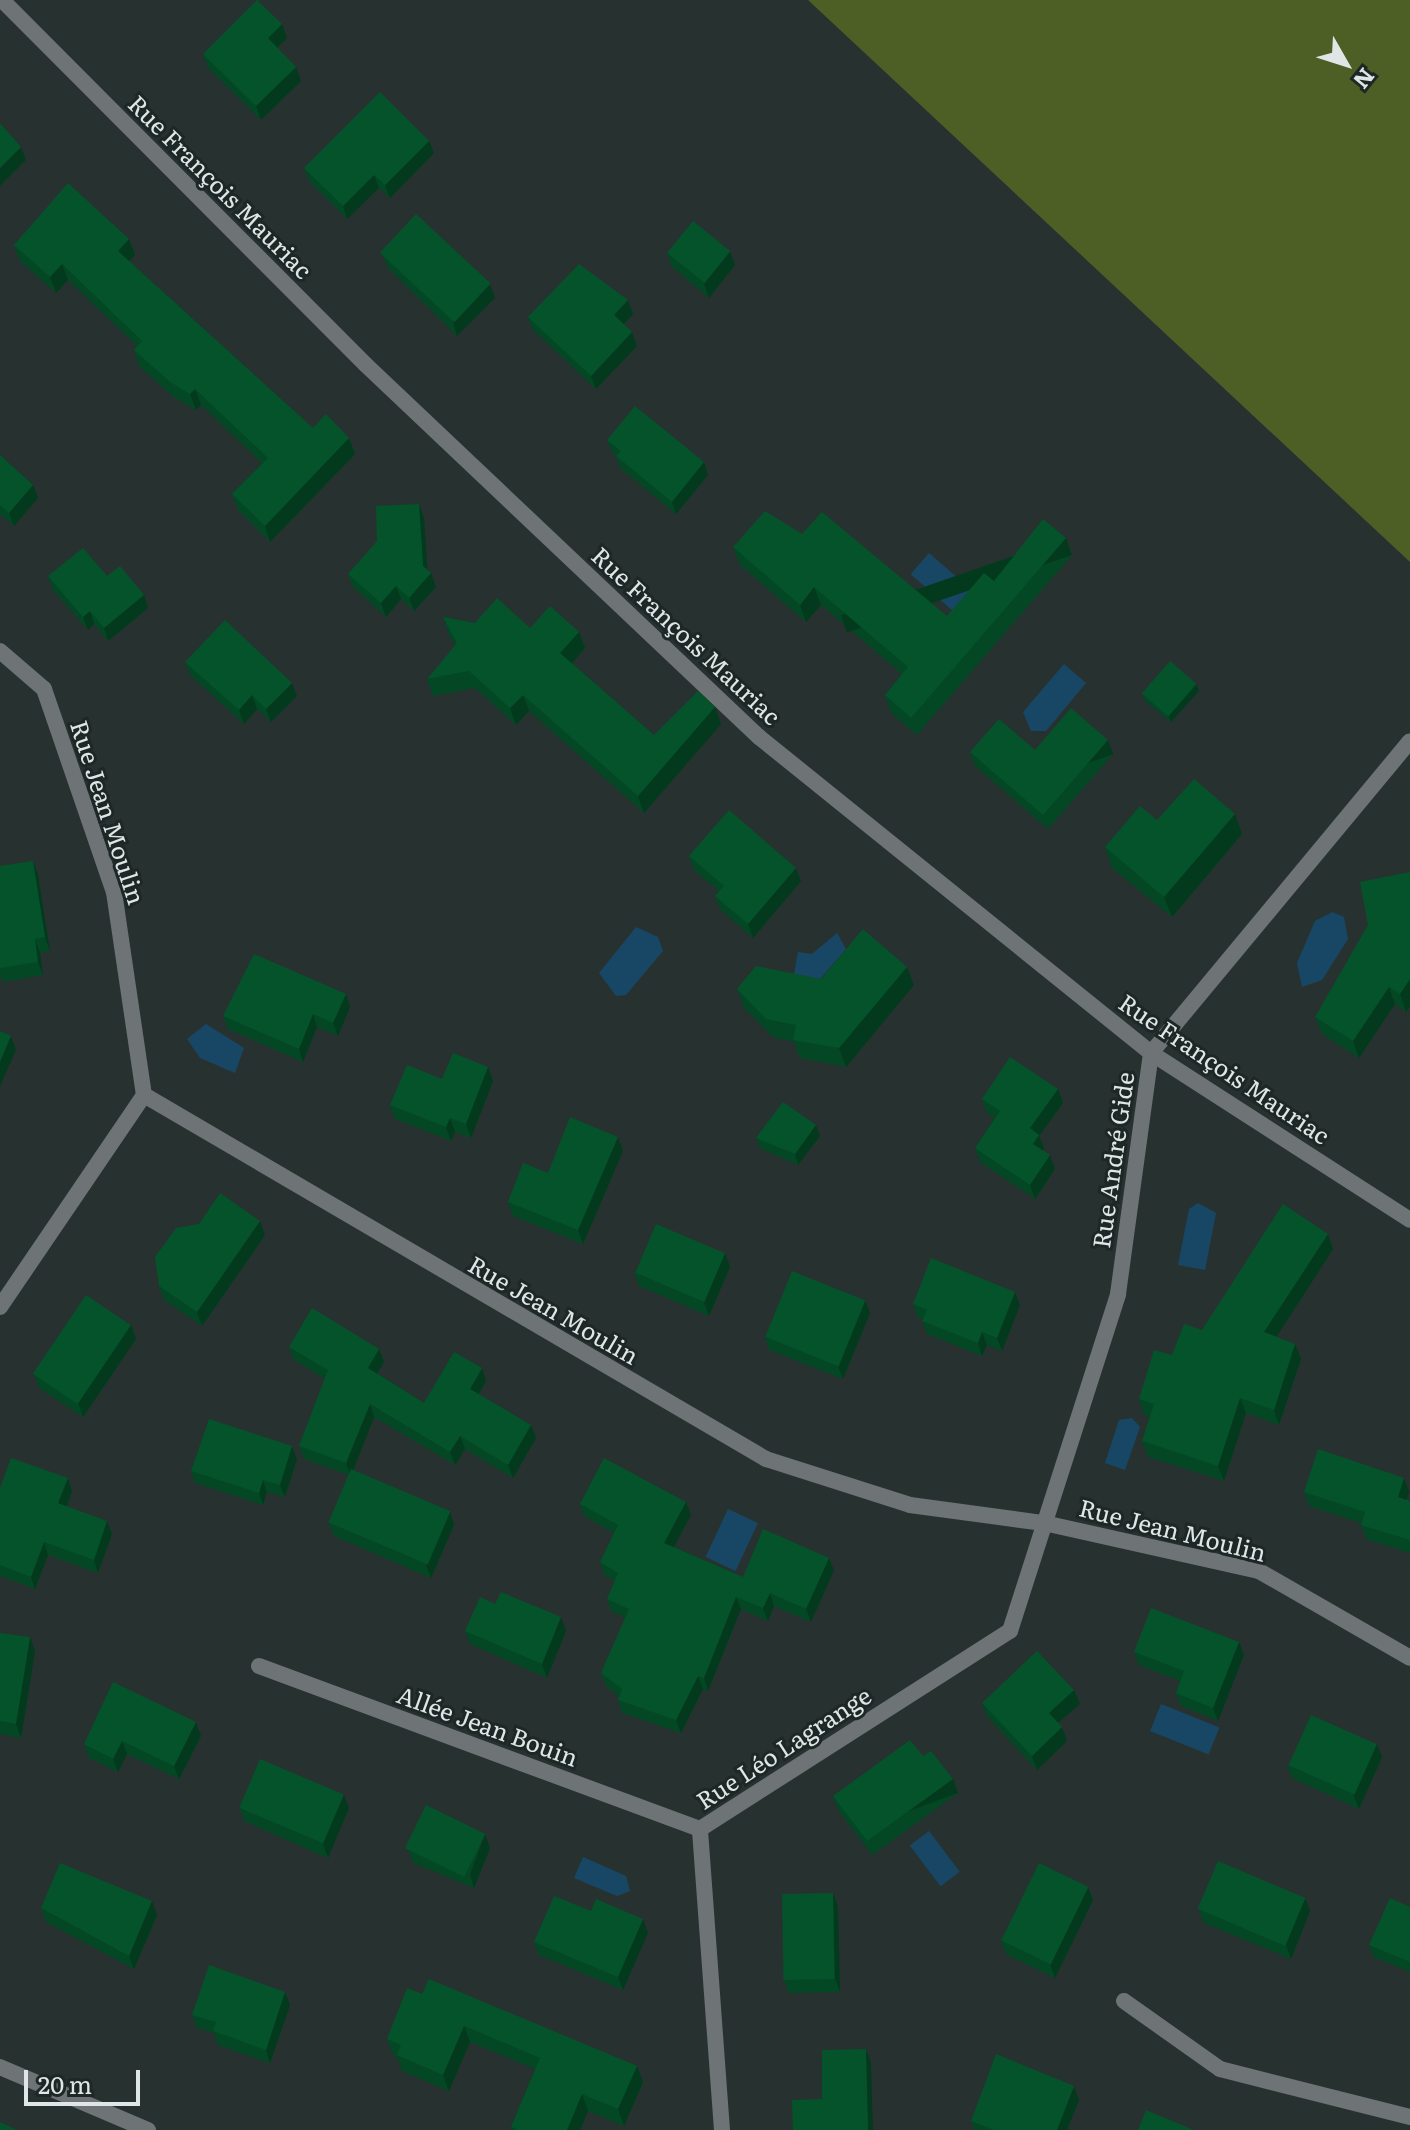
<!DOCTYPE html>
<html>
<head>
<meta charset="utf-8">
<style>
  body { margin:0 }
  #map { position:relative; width:1410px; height:2130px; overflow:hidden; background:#273230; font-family:Literata,serif }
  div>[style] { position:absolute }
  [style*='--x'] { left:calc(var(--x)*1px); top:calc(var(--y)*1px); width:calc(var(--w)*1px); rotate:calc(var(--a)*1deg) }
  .green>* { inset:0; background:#4e5f25 }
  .water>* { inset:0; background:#184766; transform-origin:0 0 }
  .minor>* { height:16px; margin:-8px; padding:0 8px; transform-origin:8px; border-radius:8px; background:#6e7375 }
  .wall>* { inset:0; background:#034725 }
  .shaded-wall>* { inset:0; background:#033a1e; transform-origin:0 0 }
  .building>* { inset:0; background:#04532b; transform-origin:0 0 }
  span { translate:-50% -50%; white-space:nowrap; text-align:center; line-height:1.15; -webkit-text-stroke:6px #1d2826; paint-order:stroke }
  .street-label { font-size:24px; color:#dfe6e5 }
  .north { position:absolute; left:1306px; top:24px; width:80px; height:80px; -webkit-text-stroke:6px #1d2826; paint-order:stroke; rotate:129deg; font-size:22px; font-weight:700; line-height:32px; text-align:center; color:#dfe6e5 }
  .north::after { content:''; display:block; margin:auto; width:28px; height:36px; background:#dfe6e5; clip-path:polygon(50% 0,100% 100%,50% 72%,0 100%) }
  .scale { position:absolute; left:24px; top:2070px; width:116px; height:36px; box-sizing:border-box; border:4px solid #dfe6e5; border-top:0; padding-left:10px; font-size:24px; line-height:28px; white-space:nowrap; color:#dfe6e5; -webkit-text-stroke:6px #1d2826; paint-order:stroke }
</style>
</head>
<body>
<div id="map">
  <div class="green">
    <i style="clip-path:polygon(808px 0,1410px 0,1410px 562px)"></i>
  </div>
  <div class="water">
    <i style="left:929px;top:553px;width:57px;height:28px;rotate:41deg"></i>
    <i style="clip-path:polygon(1064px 664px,1086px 683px,1046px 731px,1031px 731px,1023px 712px)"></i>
    <i style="clip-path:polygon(1332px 912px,1344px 917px,1348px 939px,1322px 980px,1302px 987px,1297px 963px,1315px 921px)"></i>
    <i style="clip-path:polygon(636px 927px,658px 937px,663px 951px,626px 995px,616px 996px,599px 973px)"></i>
    <i style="clip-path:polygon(837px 933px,846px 949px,820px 979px,794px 974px,798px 952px,812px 954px)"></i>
    <i style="clip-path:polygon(206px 1024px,244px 1048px,235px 1073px,200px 1058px,187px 1039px)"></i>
    <i style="clip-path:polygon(1198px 1203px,1216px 1213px,1205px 1270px,1178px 1265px,1189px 1209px)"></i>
    <i style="clip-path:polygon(1132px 1418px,1140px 1427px,1125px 1470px,1105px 1463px,1119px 1420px)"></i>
    <i style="left:728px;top:1509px;width:33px;height:53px;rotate:25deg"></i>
    <i style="left:1161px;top:1704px;width:63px;height:29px;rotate:22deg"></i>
    <i style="left:929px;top:1831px;width:51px;height:24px;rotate:53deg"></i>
    <i style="clip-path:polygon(583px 1857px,626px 1876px,630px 1891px,617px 1896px,574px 1878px)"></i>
  </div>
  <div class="minor">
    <i style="--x:2;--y:0;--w:515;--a:45.08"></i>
    <i style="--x:366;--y:365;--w:541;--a:43.43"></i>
    <i style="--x:759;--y:737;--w:504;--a:38.87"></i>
    <i style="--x:1151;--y:1053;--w:308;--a:32.8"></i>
    <i style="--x:0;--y:651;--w:58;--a:40.8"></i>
    <i style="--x:44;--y:689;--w:215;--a:71"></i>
    <i style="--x:114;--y:892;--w:205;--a:81.6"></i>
    <i style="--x:144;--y:1095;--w:721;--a:30.34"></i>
    <i style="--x:766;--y:1459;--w:151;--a:17.7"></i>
    <i style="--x:910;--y:1505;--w:135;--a:7.7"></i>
    <i style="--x:1044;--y:1523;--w:220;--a:12.6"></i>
    <i style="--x:1259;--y:1571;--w:174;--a:29.9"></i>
    <i style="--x:0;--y:1307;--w:256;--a:-55.8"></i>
    <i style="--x:259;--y:1666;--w:470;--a:20.3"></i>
    <i style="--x:1124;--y:2001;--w:118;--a:35.3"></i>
    <i style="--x:1220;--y:2069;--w:196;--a:14.2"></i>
    <i style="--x:0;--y:2067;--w:161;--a:23.1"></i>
    <i style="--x:722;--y:2130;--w:302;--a:-94.2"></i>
    <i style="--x:700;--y:1829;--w:368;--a:-32.6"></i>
    <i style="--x:1010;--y:1631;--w:354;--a:-72.2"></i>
    <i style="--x:1118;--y:1294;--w:243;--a:-82.2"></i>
    <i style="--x:1151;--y:1053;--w:405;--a:-50.3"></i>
  </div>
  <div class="wall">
    <i style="clip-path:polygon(282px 24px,287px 38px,277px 48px,296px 67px,301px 81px,261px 120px,208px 68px,203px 54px)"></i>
    <i style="clip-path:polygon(429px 141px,434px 153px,390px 198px,379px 188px,347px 219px,309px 181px,304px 168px)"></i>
    <i style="clip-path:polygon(14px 245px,135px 255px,129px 261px,313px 428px,349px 438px,355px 454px,270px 542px,238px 510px,232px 494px,262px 463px,201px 405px,196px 410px,175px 398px,139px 366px,134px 350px,137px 346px,68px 280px,56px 293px,20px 261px)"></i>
    <i style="clip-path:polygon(667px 253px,735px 265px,709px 298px,672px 267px)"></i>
    <i style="clip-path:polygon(383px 255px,495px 298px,457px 336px,388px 268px)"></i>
    <i style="clip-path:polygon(633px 314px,624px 324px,632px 332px,637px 346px,596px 389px,533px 330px,528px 317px)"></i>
    <i style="clip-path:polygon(607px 440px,704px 462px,708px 475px,676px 514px,620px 468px,616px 456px,612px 452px)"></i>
    <i style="clip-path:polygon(0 455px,33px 485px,38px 498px,14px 526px,0 514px)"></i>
    <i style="clip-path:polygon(419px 504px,424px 518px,427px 570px,431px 573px,436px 587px,414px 611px,401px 599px,386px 617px,353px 587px,348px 574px)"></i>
    <i style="clip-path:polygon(802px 534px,947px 616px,994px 581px,1066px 538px,1072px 555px,917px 735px,891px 713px,885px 695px,902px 674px,821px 605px,806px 622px,740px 565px,733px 547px)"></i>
    <i style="clip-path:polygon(48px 576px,107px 576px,144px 595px,148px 608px,108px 641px,94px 624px,88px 630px,53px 590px)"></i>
    <i style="clip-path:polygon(443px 617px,475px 623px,579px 632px,585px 648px,572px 663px,654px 735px,715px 707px,721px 724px,644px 813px,529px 711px,516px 725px,475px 688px,433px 696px,427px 679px,455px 646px,449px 634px)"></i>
    <i style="clip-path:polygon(185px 662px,297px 696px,271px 722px,257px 709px,244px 724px,190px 675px)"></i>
    <i style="clip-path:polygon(1196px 684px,1199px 691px,1171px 722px,1145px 701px,1143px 694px)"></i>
    <i style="clip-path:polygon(1108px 740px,1113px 754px,1048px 829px,975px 766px,970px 752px,1035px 750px)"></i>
    <i style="clip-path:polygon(1157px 820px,1242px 834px,1172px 917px,1112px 868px,1105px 847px)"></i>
    <i style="clip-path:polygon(689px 856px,801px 881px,753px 938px,720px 909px,715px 896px,719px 891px,694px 870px)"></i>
    <i style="clip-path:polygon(33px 861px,38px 875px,50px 951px,40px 953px,43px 975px,3px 982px,0 975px,0 866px)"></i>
    <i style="clip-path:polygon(1410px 872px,1410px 1006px,1406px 1012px,1395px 1004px,1359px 1058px,1322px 1034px,1315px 1017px)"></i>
    <i style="clip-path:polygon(821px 979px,914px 985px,846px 1067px,800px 1058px,794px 1042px,773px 1037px,744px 1008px,737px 989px)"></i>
    <i style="clip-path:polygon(346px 994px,350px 1007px,338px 1036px,317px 1027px,303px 1062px,228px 1029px,223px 1016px)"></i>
    <i style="clip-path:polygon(488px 1067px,493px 1081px,471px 1138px,455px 1132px,451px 1141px,395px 1119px,390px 1105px,442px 1079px)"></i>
    <i style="clip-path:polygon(1058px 1089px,1063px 1103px,1039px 1136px,1044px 1148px,1042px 1150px,1055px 1169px,1035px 1199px,980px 1162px,975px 1148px,995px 1118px,987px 1113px,982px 1099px)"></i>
    <i style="clip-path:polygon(820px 1136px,798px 1165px,760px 1148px,756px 1138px)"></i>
    <i style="clip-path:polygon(623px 1151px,583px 1244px,513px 1216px,508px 1202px,548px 1173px)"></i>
    <i style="clip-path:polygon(265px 1235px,202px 1326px,164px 1300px,159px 1286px)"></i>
    <i style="clip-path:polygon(1333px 1249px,1276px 1337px,1295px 1344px,1301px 1359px,1279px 1425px,1246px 1413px,1224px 1481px,1148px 1457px,1142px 1441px,1150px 1416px,1144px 1415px,1139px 1399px,1172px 1355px,1202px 1330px)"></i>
    <i style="clip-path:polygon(725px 1253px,730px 1267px,709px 1316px,639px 1286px,634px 1272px)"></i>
    <i style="clip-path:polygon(865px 1300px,870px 1313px,843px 1379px,769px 1350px,765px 1337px)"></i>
    <i style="clip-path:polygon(913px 1304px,1020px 1305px,1002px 1351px,987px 1345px,982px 1356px,927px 1334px,922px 1321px,923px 1319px,917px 1317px)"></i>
    <i style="clip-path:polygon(131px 1325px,136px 1339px,83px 1417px,39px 1388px,34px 1374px)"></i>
    <i style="clip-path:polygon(289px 1347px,379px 1349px,384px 1362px,377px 1373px,424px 1403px,486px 1381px,479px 1394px,531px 1425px,536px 1438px,513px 1478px,465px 1449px,455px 1465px,374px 1417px,353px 1470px,450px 1512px,454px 1525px,431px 1578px,334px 1536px,329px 1523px,349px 1475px,304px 1459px,299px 1446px,325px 1379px,294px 1360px)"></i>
    <i style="clip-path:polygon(297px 1459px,285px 1497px,267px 1492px,263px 1505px,195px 1483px,191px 1471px)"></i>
    <i style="clip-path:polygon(1404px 1478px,1409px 1492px,1406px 1500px,1410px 1501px,1410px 1553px,1366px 1539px,1361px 1525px,1361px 1523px,1309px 1506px,1304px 1492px)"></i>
    <i style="clip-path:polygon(0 1488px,72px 1491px,67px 1506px,112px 1534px,98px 1573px,48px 1555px,35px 1589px,0 1576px)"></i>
    <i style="clip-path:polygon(686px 1502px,691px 1515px,674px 1547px,743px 1577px,829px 1558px,834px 1570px,811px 1622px,774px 1606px,768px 1621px,741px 1609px,708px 1691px,703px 1689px,681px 1733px,622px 1713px,618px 1700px,619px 1696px,606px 1686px,601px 1673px,626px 1618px,611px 1611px,607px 1599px,615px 1581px,604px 1575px,600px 1562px,614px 1533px,584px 1516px,580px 1504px)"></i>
    <i style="clip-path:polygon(465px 1631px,566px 1631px,547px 1678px,470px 1644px)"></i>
    <i style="clip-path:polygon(0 1633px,30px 1637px,35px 1651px,21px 1738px,0 1734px)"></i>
    <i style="clip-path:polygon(1239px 1642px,1244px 1655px,1218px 1721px,1181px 1706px,1176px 1693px,1180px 1681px,1139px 1665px,1134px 1652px)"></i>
    <i style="clip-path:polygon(1074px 1690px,1080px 1704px,1058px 1723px,1067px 1741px,1037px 1770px,987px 1716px,982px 1703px)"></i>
    <i style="clip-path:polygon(201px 1736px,179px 1779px,127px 1754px,118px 1772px,89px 1758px,84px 1744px)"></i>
    <i style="clip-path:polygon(923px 1756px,953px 1779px,958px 1793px,872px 1855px,838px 1810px,833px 1796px)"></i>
    <i style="clip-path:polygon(1382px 1757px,1359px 1809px,1292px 1778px,1287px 1765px)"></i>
    <i style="clip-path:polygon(240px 1808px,349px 1808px,328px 1858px,244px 1821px)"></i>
    <i style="clip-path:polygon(490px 1848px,474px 1888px,413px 1863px,408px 1849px)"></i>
    <i style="clip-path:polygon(1088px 1887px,1093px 1900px,1055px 1978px,1006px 1954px,1001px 1940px)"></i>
    <i style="clip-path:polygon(833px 1893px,838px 1907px,840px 1992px,789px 1993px,784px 1980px)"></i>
    <i style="clip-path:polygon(1305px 1898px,1310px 1911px,1291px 1959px,1204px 1923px,1199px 1909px)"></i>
    <i style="clip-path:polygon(1410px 1907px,1410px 1972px,1374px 1957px,1369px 1945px)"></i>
    <i style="clip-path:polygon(41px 1908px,157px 1915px,134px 1969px,46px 1922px)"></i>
    <i style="clip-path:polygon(591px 1911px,648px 1933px,623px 1990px,539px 1955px,534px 1942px)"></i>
    <i style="clip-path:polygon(422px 1994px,637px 2066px,643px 2082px,624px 2126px,588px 2111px,580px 2130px,512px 2130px,511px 2127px,535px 2069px,470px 2042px,449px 2091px,402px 2071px,397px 2057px,393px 2055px,387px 2039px)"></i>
    <i style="clip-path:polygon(290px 2005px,270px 2063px,218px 2045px,214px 2033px,197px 2028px,192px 2015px)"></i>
    <i style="clip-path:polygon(1079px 2100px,1067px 2130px,974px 2130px,971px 2121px)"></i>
  </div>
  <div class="shaded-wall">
    <i style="clip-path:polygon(282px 24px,287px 38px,273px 52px,268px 38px)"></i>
    <i style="clip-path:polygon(296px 67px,301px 81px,261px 120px,256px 106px)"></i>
    <i style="clip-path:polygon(429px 141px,434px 153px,390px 198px,385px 185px)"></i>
    <i style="clip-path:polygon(21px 147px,26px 160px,0 186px,0 168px)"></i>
    <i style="clip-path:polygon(374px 175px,379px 188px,347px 219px,343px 206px)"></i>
    <i style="clip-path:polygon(129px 239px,135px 255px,124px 267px,118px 251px)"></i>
    <i style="clip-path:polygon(730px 251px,735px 265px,709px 298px,704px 284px)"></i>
    <i style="clip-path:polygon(62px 264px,68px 280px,56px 293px,50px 277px)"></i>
    <i style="clip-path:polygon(490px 284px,495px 298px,457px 336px,453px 322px)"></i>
    <i style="clip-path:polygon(628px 300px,633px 314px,619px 329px,614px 315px)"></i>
    <i style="clip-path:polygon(632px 332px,637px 346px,596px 389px,591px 376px)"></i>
    <i style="clip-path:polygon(195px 389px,201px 405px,196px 410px,190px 394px)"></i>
    <i style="clip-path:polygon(349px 438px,355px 454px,270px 542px,265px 526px)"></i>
    <i style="clip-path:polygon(704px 462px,708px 475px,676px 514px,672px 502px)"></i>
    <i style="clip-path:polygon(33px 485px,38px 498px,14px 526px,9px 513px)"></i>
    <i style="clip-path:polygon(419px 504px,424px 518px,428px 577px,431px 573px,436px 587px,414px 611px,409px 598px,423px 566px)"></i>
    <i style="left:1066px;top:538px;width:18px;height:238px;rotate:71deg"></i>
    <i style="clip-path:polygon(396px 586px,401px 599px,386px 617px,381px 603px)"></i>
    <i style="clip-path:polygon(814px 587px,821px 605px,806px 622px,800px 605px)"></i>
    <i style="clip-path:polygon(144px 595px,148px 608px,108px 641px,104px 628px)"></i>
    <i style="clip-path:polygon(90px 611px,94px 624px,88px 630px,83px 617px)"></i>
    <i style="clip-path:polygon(579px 632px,585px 648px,566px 670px,560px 653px)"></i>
    <i style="clip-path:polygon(292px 683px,297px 696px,271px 722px,266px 709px)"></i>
    <i style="clip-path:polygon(1196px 684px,1199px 691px,1171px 722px,1168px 715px)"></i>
    <i style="clip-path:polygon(252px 695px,257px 709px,244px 724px,239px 710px)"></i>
    <i style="clip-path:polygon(523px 695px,529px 711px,516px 725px,510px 708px)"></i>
    <i style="clip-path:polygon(715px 707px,721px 724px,644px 813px,638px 796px)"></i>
    <i style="left:1108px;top:740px;width:15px;height:99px;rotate:70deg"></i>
    <i style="clip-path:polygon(1235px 814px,1242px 834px,1172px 917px,1164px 897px)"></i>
    <i style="clip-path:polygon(33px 861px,38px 875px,50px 951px,45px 937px)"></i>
    <i style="clip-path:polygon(796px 868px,801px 881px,753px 938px,748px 924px)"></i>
    <i style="clip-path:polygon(35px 939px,40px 953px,43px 975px,38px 962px)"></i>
    <i style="clip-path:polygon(907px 967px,914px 985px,846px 1067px,839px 1048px)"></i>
    <i style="clip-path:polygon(1410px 979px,1410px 1006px,1406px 1012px,1400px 994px)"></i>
    <i style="clip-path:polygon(1389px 987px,1395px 1004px,1359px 1058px,1353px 1041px)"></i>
    <i style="clip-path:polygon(346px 994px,350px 1007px,338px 1036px,333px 1023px)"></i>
    <i style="clip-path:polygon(313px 1014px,317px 1027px,303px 1062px,299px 1049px)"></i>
    <i style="clip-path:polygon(11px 1036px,16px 1050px,0 1086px,0 1062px)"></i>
    <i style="clip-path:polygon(488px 1067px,493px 1081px,471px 1138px,466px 1124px)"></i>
    <i style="clip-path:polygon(1058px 1089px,1063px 1103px,1039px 1136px,1044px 1148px,1038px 1158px,1033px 1144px,1030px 1128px)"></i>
    <i style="clip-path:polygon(450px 1118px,455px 1132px,451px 1141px,446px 1127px)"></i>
    <i style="clip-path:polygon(816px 1125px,820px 1136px,798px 1165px,795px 1154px)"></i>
    <i style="clip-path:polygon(618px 1137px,623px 1151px,583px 1244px,578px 1230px)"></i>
    <i style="clip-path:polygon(1050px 1155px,1055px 1169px,1035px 1199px,1030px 1185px)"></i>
    <i style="clip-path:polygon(260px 1221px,265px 1235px,202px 1326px,197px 1312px)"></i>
    <i style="clip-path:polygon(1328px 1234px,1333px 1249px,1270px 1347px,1264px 1332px)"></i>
    <i style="clip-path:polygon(725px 1253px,730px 1267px,709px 1316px,704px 1302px)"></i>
    <i style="clip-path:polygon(1015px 1292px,1020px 1305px,1002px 1351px,997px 1338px)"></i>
    <i style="clip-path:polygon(865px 1300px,870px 1313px,843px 1379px,838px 1366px)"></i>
    <i style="clip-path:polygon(131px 1325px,136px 1339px,83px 1417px,78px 1403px)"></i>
    <i style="clip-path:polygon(982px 1332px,987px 1345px,982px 1356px,978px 1343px)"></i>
    <i style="clip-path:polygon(1295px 1344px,1301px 1359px,1279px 1425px,1274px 1410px)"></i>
    <i style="clip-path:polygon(379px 1349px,384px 1362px,372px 1381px,368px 1368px)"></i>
    <i style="clip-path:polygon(482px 1368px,486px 1381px,474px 1402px,470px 1389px)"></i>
    <i style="clip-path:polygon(1240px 1398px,1246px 1413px,1224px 1481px,1218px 1466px)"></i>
    <i style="clip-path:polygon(370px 1404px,374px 1417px,351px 1476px,346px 1463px)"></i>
    <i style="clip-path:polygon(531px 1425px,536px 1438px,513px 1478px,508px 1465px)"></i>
    <i style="clip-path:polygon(460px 1436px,465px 1449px,455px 1465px,450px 1452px)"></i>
    <i style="clip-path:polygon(292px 1446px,297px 1459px,285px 1497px,280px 1485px)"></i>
    <i style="clip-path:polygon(68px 1478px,72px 1491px,63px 1516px,58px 1503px)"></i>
    <i style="clip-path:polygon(1404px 1478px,1409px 1492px,1403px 1510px,1398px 1497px)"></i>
    <i style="clip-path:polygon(263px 1480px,267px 1492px,263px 1505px,259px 1493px)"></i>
    <i style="clip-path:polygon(686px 1502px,691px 1515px,669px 1556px,664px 1543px)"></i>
    <i style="clip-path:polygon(450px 1512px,454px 1525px,431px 1578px,426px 1565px)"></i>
    <i style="clip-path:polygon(107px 1521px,112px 1534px,98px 1573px,94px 1560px)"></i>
    <i style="clip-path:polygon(44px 1542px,48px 1555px,35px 1589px,31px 1577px)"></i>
    <i style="clip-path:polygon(829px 1558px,834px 1570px,811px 1622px,806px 1609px)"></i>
    <i style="clip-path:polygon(770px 1593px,774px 1606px,768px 1621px,763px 1608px)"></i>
    <i style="clip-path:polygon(736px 1597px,741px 1609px,708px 1691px,704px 1678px)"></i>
    <i style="clip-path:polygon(561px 1617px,566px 1631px,547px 1678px,542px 1664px)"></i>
    <i style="clip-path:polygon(30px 1637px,35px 1651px,21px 1738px,16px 1724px)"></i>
    <i style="clip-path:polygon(1239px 1642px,1244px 1655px,1218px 1721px,1213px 1708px)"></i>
    <i style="clip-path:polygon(698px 1676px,703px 1689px,681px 1733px,676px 1720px)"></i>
    <i style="clip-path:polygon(1074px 1690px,1080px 1704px,1054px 1726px,1049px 1713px)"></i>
    <i style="clip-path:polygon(196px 1722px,201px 1736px,179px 1779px,174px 1766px)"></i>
    <i style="clip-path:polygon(1062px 1727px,1067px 1741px,1037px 1770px,1032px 1756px)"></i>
    <i style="clip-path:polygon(122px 1741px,127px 1754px,118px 1772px,113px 1759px)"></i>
    <i style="clip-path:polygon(1377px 1744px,1382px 1757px,1359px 1809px,1354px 1796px)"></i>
    <i style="left:953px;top:1779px;width:15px;height:106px;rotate:70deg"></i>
    <i style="clip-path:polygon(344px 1795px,349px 1808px,328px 1858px,323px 1844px)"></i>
    <i style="clip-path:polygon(485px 1834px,490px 1848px,474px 1888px,470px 1875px)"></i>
    <i style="clip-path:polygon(1088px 1887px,1093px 1900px,1055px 1978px,1050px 1964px)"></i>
    <i style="clip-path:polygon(833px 1893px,838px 1907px,840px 1992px,835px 1979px)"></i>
    <i style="clip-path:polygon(1305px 1898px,1310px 1911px,1291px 1959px,1286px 1945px)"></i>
    <i style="clip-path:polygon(152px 1901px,157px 1915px,134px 1969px,129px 1956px)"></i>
    <i style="clip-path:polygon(643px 1919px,648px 1933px,623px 1990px,618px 1977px)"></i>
    <i style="clip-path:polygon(285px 1992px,290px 2005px,270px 2063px,266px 2050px)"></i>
    <i style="clip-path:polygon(464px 2026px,470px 2042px,449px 2091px,443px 2075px)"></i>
    <i style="clip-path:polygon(866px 2049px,871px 2062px,873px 2130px,868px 2130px)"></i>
    <i style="clip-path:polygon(637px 2066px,643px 2082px,624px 2126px,618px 2109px)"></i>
    <i style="clip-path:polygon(1074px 2086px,1079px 2100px,1067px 2130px,1057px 2130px)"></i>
    <i style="clip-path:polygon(582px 2094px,588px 2111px,580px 2130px,567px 2130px)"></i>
  </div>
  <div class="building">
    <i style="clip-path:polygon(257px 0,282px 24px,268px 38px,296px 67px,256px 106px,203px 54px)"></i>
    <i style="clip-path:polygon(380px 92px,429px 141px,385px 185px,374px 175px,343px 206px,304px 168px)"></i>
    <i style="clip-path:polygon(0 123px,21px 147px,0 168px)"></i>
    <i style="clip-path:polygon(68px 183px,129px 239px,118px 251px,313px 428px,326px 414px,349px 438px,265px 526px,232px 494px,268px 458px,195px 389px,190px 394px,170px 382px,134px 350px,142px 341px,62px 264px,50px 277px,14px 245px)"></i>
    <i style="left:416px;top:214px;width:102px;height:53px;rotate:43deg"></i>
    <i style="left:693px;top:221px;width:48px;height:41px;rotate:39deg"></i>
    <i style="clip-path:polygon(579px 264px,628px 300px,614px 315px,632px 332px,591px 376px,528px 317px)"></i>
    <i style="clip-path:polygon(635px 406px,704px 462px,672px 502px,616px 456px,621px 451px,607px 440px)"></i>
    <i style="clip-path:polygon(0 455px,33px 485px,9px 513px,0 505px)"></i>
    <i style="clip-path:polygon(419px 504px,423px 566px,431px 573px,409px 598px,396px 586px,381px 603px,348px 574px,377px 541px,376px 506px)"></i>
    <i style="clip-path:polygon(765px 511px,802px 534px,822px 512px,947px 616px,984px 573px,994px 581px,1043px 519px,1066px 538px,911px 718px,885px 695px,908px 667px,814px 587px,800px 605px,733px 547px)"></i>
    <i style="clip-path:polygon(83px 548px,107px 576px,120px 566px,144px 595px,104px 628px,90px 611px,83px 617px,48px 576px)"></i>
    <i style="clip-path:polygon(497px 598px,530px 628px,550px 606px,579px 632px,560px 653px,654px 735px,698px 691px,715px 707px,638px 796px,523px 695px,510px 708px,469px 671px,427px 679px,457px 643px,443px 617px,475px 623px)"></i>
    <i style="clip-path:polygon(225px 620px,292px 683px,266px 709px,252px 695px,239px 710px,185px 662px)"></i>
    <i style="left:1170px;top:661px;width:35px;height:43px;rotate:41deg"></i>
    <i style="clip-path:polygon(1071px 708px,1108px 740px,1043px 815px,970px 752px,999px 719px,1035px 750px)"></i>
    <i style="clip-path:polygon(1194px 779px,1235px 814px,1164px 897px,1105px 847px,1140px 806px,1157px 820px)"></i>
    <i style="clip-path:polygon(729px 810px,796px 868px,748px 924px,715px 896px,724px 886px,689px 856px)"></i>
    <i style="clip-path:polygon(33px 861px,45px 937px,35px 939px,38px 962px,0 968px,0 866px)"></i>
    <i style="clip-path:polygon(1410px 872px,1410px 979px,1400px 994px,1389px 987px,1353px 1041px,1315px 1017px,1368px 925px,1360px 882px)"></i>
    <i style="clip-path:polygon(863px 929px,907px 967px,839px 1048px,793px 1040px,796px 1025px,766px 1019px,737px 989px,756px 966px,821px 979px)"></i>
    <i style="clip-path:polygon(254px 954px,346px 994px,333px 1023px,313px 1014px,299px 1049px,223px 1016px)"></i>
    <i style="clip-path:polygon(0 1031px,11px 1036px,0 1062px)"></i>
    <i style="clip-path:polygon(453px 1053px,488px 1067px,466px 1124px,450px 1118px,446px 1127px,390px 1105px,407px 1065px,442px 1079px)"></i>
    <i style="clip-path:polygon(1010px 1057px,1058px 1089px,1030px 1128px,1039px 1135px,1033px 1144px,1050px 1155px,1030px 1185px,975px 1148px,1000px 1111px,982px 1099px)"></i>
    <i style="clip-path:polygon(783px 1102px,816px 1125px,795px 1154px,756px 1138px)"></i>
    <i style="clip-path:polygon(570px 1117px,618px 1137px,578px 1230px,508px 1202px,523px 1163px,548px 1173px)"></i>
    <i style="clip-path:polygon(220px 1193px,260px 1221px,197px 1312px,159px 1286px,155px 1257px,176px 1228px,199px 1224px)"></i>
    <i style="clip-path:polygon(1283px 1204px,1328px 1234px,1264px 1332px,1295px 1344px,1274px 1410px,1240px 1398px,1218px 1466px,1142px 1441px,1154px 1404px,1139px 1399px,1154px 1350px,1172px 1355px,1184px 1324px,1202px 1330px)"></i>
    <i style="left:656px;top:1224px;width:75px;height:53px;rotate:23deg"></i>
    <i style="clip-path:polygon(931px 1258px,1015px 1292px,997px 1338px,982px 1332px,978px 1343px,922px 1321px,927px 1310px,913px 1304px)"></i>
    <i style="left:792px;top:1271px;width:79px;height:71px;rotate:22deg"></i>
    <i style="left:86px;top:1295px;width:54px;height:95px;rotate:34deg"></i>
    <i style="clip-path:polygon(312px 1308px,379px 1349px,368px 1368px,424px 1403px,454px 1352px,482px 1368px,470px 1389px,531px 1425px,508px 1465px,460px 1436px,450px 1452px,370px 1404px,346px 1463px,299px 1446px,328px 1370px,289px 1347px)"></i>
    <i style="clip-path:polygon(209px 1419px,292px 1446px,280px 1485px,263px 1480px,259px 1493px,191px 1471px)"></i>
    <i style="clip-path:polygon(1318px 1449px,1404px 1478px,1398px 1497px,1410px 1501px,1410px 1540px,1361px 1525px,1365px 1512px,1304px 1492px)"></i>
    <i style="clip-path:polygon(11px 1458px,68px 1478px,58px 1503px,107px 1521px,94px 1560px,44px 1542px,31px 1577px,0 1565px,0 1488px)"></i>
    <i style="clip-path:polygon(604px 1458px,686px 1502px,664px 1543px,743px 1577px,763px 1529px,829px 1558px,806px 1609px,770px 1593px,763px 1608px,736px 1597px,704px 1678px,698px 1676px,676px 1720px,618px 1700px,622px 1689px,601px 1673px,629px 1609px,607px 1599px,618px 1573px,600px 1562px,618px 1525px,580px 1504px)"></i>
    <i style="left:351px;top:1469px;width:108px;height:58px;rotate:23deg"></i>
    <i style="clip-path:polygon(501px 1592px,561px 1617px,542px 1664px,465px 1631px,480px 1597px,495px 1604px)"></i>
    <i style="clip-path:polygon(1151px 1608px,1239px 1642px,1213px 1708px,1176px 1693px,1184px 1671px,1134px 1652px)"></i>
    <i style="clip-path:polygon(0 1633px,30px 1637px,16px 1724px,0 1721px)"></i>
    <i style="clip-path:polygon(1037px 1651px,1074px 1690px,1049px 1713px,1062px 1727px,1032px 1756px,982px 1703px)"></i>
    <i style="clip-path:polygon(113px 1682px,196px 1722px,174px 1766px,122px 1741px,113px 1759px,84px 1744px)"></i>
    <i style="left:1311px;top:1715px;width:72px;height:55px;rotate:24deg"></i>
    <i style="clip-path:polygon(910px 1740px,923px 1756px,931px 1751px,953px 1779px,867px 1841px,833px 1796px)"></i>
    <i style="left:260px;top:1759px;width:91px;height:53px;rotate:23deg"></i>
    <i style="left:426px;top:1805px;width:66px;height:48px;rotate:26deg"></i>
    <i style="left:1218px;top:1861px;width:95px;height:52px;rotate:23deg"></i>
    <i style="clip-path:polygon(60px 1863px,152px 1901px,129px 1956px,41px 1908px)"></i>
    <i style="left:1039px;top:1863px;width:55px;height:86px;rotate:26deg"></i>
    <i style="left:833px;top:1893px;width:86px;height:51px;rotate:89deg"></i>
    <i style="clip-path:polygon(554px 1896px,591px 1911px,596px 1899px,643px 1919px,618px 1977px,534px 1942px)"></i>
    <i style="clip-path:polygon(1390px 1898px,1410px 1907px,1410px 1962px,1369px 1945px)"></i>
    <i style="clip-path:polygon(209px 1965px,285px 1992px,266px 2050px,213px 2031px,216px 2022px,192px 2015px)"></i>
    <i style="clip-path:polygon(429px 1979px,637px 2066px,618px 2109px,582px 2094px,567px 2130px,518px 2130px,511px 2127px,540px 2058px,464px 2026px,443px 2075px,397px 2055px,401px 2045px,387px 2039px,407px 1988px,422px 1994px)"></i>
    <i style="clip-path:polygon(866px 2049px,868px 2130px,793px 2130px,792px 2100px,822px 2099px,822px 2050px)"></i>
    <i style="clip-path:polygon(996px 2054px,1074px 2086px,1057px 2130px,994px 2130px,971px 2121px)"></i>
    <i style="clip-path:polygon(1146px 2110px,1194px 2130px,1138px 2130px)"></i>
    <i style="clip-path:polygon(0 2122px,17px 2130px,0 2130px)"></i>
  </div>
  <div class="street-label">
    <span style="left:221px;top:186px;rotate:45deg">Rue François Mauriac</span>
    <span style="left:687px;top:635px;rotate:43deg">Rue François Mauriac</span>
    <span style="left:109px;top:812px;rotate:72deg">Rue Jean Moulin</span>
    <span style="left:1225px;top:1068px;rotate:34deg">Rue François Mauriac</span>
    <span style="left:1112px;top:1160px;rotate:-82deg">Rue André Gide</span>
    <span style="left:554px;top:1309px;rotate:30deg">Rue Jean Moulin</span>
    <span style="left:1173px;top:1529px;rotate:14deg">Rue Jean Moulin</span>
    <span style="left:488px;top:1725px;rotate:20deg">Allée Jean Bouin</span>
    <span style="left:783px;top:1747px;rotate:-33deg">Rue Léo Lagrange</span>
  </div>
  <div class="north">N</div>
  <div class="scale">20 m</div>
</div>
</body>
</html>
